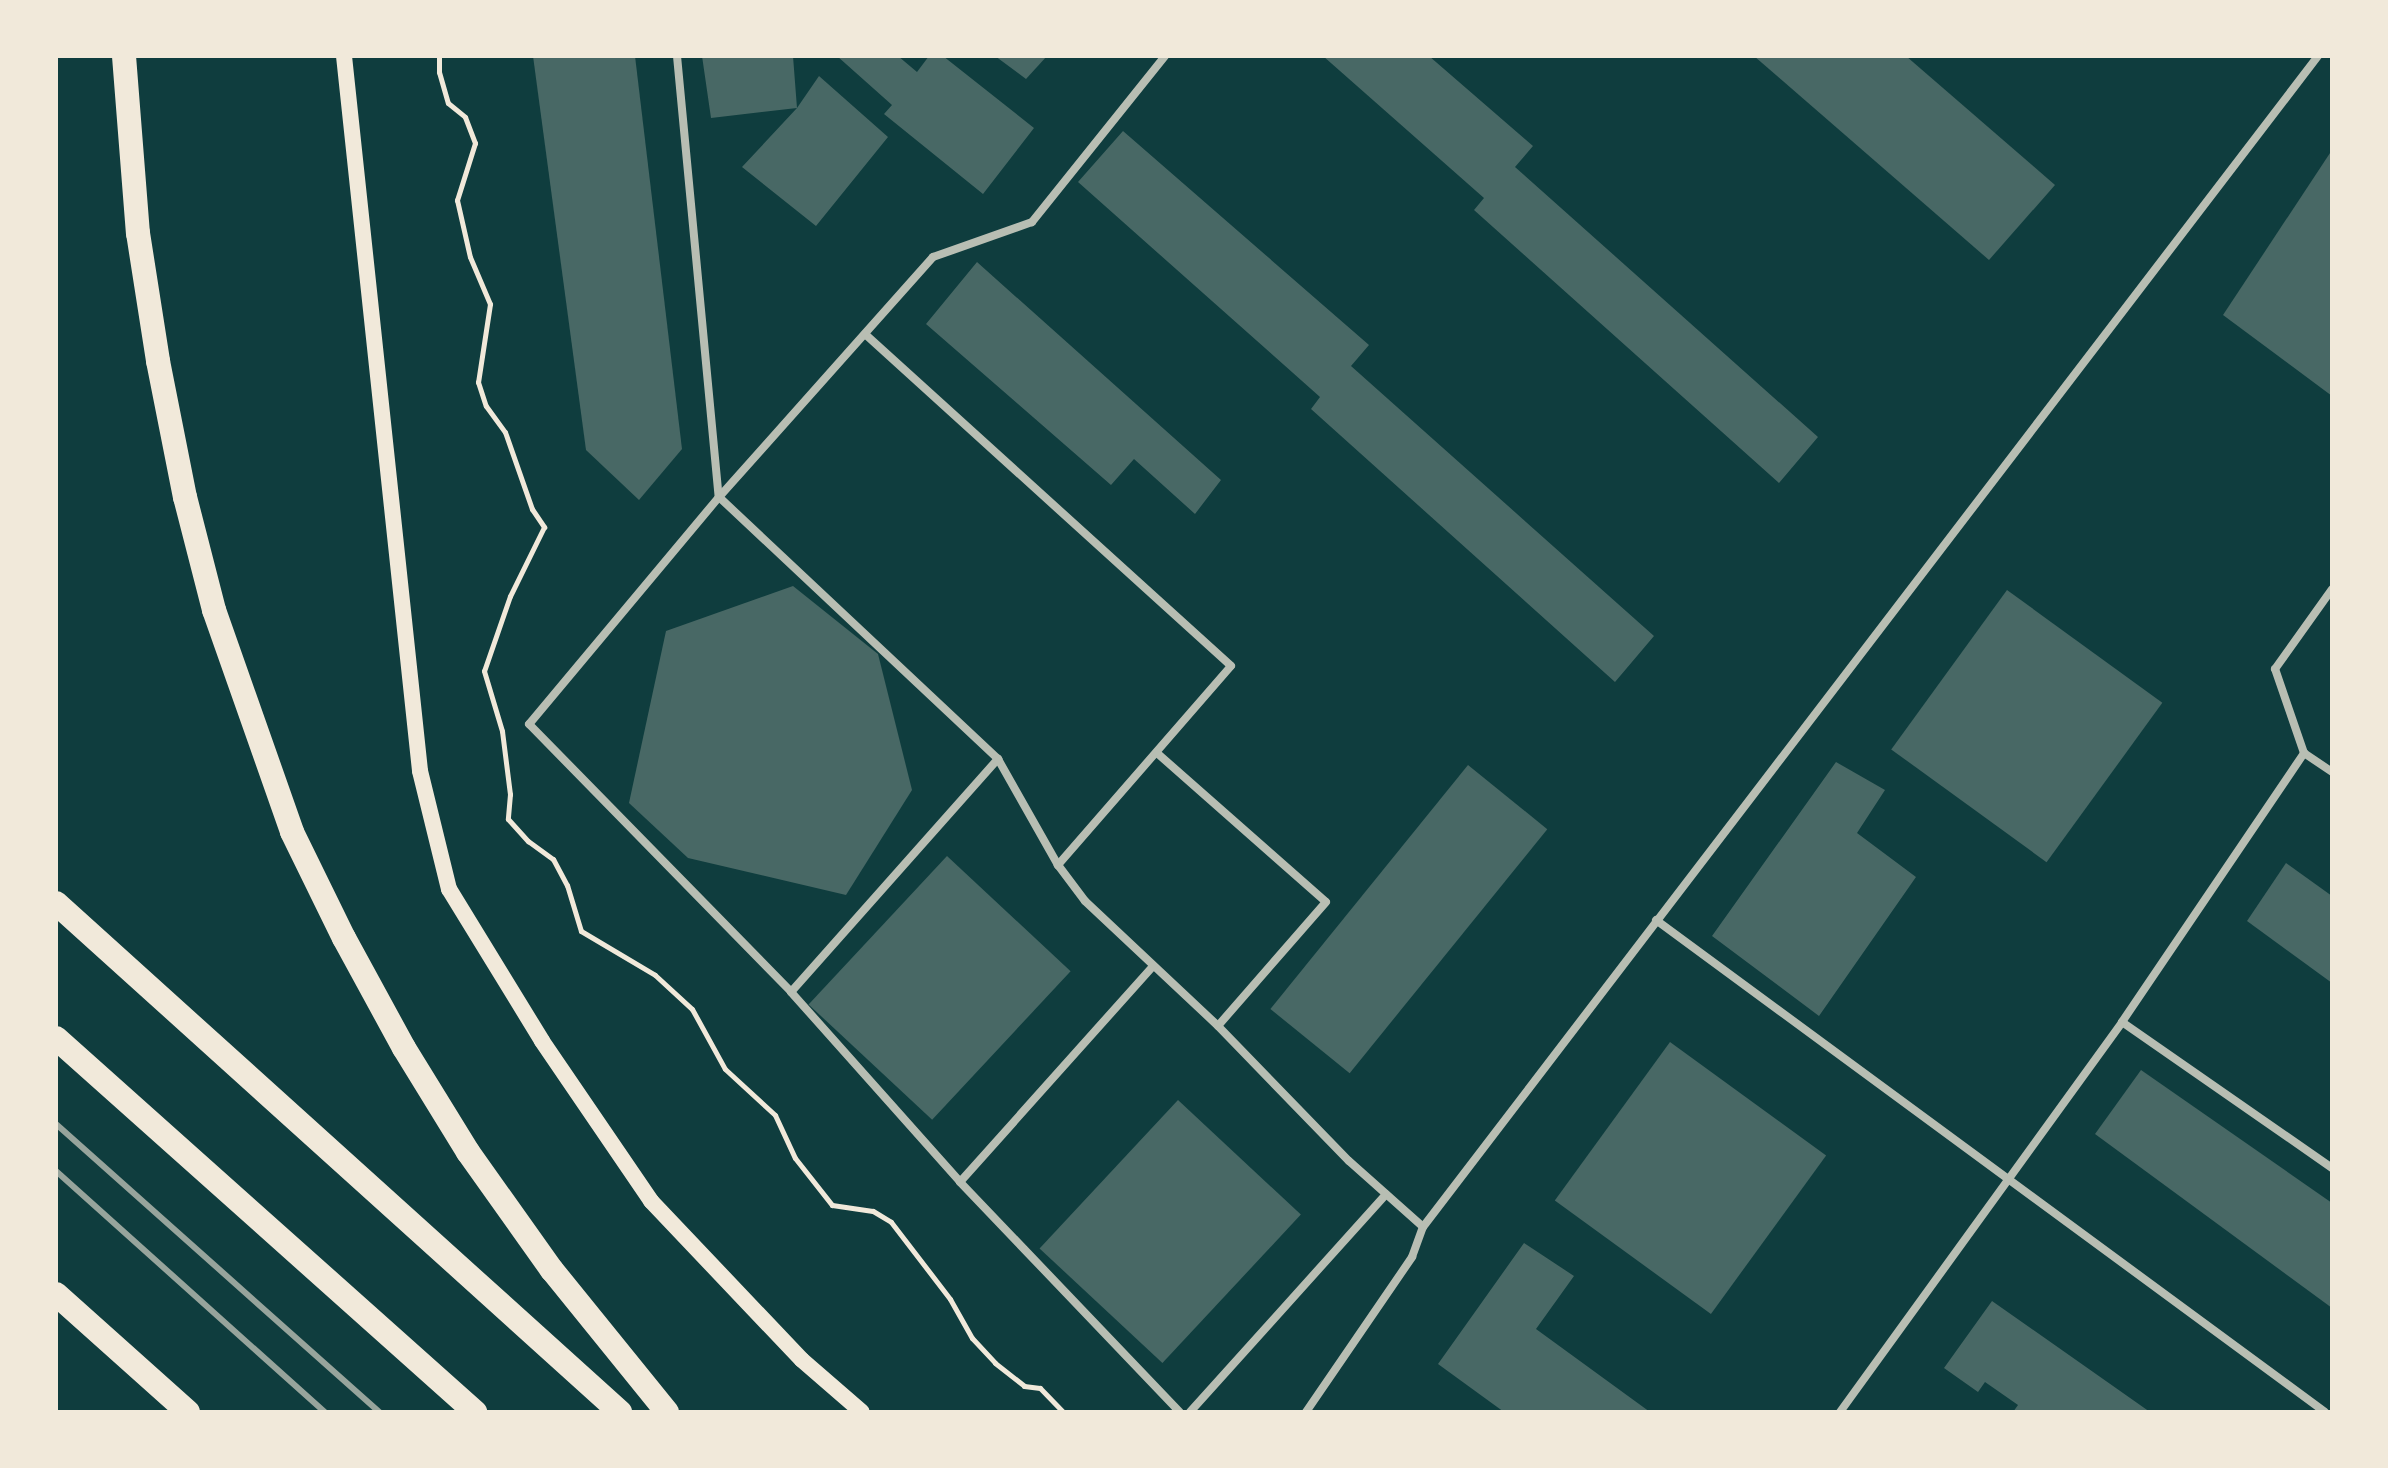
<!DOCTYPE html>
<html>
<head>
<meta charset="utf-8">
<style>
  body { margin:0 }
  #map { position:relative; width:2388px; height:1468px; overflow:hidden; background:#0f3d3e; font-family:"PT Sans Narrow",sans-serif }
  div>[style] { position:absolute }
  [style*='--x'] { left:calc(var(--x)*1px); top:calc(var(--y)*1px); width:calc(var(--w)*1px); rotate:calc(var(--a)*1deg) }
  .building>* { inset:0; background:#486865; transform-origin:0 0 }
  .path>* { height:5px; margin:-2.5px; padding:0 2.5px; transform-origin:2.5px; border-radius:2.5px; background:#f1e9da }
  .minor>* { height:8px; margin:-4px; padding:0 4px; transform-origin:4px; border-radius:4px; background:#b8beb3 }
  .secondary>* { height:16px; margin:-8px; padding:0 8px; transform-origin:8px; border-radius:8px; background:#f1e9da }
  .motorway>* { height:24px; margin:-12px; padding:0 12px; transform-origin:12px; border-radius:12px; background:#f1e9da }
  .rail>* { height:6px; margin:-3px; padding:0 3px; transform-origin:3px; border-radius:3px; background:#97a49c }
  span { translate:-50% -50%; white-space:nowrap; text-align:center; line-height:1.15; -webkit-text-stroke:8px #f1e9da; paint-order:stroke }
  .frame { position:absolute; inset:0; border:58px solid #f1e9da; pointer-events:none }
</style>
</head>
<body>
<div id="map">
  <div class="building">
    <i style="clip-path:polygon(533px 56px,635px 56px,682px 449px,639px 500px,586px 450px)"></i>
    <i style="clip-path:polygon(702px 56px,793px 56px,797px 108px,819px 76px,888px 137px,816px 226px,742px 167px,797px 108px,711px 118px)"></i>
    <i style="clip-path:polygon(837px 56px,898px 56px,917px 72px,929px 56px,943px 56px,1034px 128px,983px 194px,884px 114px,892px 105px)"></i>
    <i style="clip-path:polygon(995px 56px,1047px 56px,1026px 79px)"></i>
    <i style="clip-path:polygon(1323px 56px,1429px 56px,1533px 146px,1515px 167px,1818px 437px,1779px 483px,1474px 210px,1484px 198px)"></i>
    <i style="clip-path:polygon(1754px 56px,1906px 56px,2055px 185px,1989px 260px)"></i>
    <i style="clip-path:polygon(1123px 131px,1369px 345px,1351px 366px,1654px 636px,1615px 682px,1311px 409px,1320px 397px,1078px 182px)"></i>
    <i style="clip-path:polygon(2332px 150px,2332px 396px,2223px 315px)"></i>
    <i style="clip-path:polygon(977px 262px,1221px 480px,1195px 514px,1134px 459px,1111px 485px,926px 324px)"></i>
    <i style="clip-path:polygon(793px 586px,878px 654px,912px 790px,846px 895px,688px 858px,629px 803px,666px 631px)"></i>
    <i style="left:2007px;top:590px;width:192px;height:197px;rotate:36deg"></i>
    <i style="clip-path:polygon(1836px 762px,1885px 790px,1857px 833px,1916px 877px,1819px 1016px,1712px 936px)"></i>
    <i style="left:1468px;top:765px;width:102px;height:314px;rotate:39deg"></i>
    <i style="left:947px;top:856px;width:169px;height:203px;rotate:43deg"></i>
    <i style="clip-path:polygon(2286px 863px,2332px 896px,2332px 983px,2247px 921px)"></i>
    <i style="left:1670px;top:1042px;width:193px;height:196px;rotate:36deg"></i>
    <i style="clip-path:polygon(2141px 1070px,2332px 1203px,2332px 1308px,2095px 1134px)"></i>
    <i style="left:1178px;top:1100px;width:168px;height:203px;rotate:43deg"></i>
    <i style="clip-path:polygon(1524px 1243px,1574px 1276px,1536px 1329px,1650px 1412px,1504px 1412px,1438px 1364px)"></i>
    <i style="clip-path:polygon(1992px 1301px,2150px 1412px,2013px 1412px,2018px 1405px,1985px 1382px,1978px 1392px,1944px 1368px)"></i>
  </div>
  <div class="path">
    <i style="--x:439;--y:56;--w:16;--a:90"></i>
    <i style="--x:439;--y:72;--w:32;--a:74"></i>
    <i style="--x:448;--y:103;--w:22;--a:39"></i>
    <i style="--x:465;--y:117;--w:28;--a:69"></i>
    <i style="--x:475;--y:143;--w:60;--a:107.5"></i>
    <i style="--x:457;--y:200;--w:58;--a:77.2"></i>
    <i style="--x:470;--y:257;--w:51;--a:66.9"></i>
    <i style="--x:490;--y:304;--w:79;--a:98.7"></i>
    <i style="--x:478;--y:382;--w:25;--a:72"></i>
    <i style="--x:486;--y:406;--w:32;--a:54"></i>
    <i style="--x:505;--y:432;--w:82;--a:70.7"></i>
    <i style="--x:532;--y:509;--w:22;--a:56"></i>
    <i style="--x:544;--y:527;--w:77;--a:116.2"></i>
    <i style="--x:510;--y:596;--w:79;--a:109.1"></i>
    <i style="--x:484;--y:671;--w:63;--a:73.3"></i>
    <i style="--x:502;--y:731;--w:64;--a:82.8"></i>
    <i style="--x:510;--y:794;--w:25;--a:95"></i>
    <i style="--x:508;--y:819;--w:30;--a:48"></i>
    <i style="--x:528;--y:841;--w:31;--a:36"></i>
    <i style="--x:553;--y:859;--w:30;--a:62"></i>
    <i style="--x:567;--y:885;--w:48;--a:73.1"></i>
    <i style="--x:581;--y:931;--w:86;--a:30.7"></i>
    <i style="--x:655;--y:975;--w:50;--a:42.6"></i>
    <i style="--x:692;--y:1009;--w:68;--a:61.2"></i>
    <i style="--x:725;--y:1069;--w:68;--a:42.6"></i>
    <i style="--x:775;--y:1115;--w:47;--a:65.1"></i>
    <i style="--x:795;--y:1158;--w:60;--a:51.8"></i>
    <i style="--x:832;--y:1205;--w:41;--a:8.3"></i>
    <i style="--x:873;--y:1211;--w:21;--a:31"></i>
    <i style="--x:891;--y:1222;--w:97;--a:52.5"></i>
    <i style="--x:950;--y:1299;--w:45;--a:60.6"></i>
    <i style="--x:972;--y:1338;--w:34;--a:47"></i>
    <i style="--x:995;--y:1363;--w:37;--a:38"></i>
    <i style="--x:1024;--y:1386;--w:16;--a:7"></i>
    <i style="--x:1040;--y:1388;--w:33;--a:46"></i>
  </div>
  <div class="minor">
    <i style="--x:677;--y:56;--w:443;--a:84.6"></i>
    <i style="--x:719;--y:497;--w:296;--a:129.9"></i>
    <i style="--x:529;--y:724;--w:375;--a:45.6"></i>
    <i style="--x:791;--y:992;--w:312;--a:-48.4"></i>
    <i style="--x:1165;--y:56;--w:213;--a:128.7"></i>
    <i style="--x:1032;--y:222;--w:105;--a:160.5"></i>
    <i style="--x:933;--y:257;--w:322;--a:131.7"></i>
    <i style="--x:719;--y:497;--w:383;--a:43.2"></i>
    <i style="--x:998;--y:759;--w:122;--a:60.5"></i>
    <i style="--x:1058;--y:865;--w:45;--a:53.1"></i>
    <i style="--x:1085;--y:901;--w:183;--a:43.2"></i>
    <i style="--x:1218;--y:1026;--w:188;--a:45.9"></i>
    <i style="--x:1349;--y:1161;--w:99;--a:41.7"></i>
    <i style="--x:865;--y:334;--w:494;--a:42.2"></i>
    <i style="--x:1231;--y:666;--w:264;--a:131"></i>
    <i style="--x:1157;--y:753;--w:225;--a:41.4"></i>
    <i style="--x:1326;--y:902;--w:164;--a:131.1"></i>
    <i style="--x:2304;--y:753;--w:34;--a:34"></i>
    <i style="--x:1656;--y:920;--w:830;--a:36.33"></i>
    <i style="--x:791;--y:992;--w:254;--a:48.3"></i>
    <i style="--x:960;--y:1182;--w:290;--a:-48.2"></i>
    <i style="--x:2122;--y:1022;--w:256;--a:34.8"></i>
    <i style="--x:960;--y:1182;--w:318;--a:46.3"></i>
    <i style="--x:1190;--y:1412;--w:293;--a:-48"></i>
    <i style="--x:1306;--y:1412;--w:188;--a:-55.6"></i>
    <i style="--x:1412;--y:1257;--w:32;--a:-70"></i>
    <i style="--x:1423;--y:1227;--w:1474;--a:-52.61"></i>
    <i style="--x:1840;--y:1412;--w:481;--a:-54.1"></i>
    <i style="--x:2122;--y:1022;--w:325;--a:-55.9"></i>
    <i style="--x:2304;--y:753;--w:89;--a:-109"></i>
    <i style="--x:2275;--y:669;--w:98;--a:-54.5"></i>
  </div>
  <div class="secondary">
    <i style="--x:344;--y:56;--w:719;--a:83.93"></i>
    <i style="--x:420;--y:771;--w:122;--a:76.2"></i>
    <i style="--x:449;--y:889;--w:178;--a:58.5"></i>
    <i style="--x:542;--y:1041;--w:194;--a:55.7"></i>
    <i style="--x:651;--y:1201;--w:219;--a:46.5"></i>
    <i style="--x:802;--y:1360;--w:79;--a:40.9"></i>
  </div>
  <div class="motorway">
    <i style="--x:124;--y:56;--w:178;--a:85.5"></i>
    <i style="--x:138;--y:233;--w:130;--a:81.1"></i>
    <i style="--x:158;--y:361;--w:139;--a:78.8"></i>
    <i style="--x:185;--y:497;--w:117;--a:75.6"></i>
    <i style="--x:214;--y:610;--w:235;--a:70.6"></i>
    <i style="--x:292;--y:832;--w:118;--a:63.9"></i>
    <i style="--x:344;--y:938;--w:125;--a:61.4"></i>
    <i style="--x:404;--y:1048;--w:122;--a:58.4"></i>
    <i style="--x:468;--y:1152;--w:145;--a:54.6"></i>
    <i style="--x:552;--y:1270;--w:183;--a:51"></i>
    <i style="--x:56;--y:903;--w:760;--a:42.07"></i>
    <i style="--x:56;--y:1038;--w:562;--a:41.75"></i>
    <i style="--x:56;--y:1294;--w:177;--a:41.8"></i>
  </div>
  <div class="rail">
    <i style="--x:56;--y:1124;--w:433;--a:41.7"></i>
    <i style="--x:56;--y:1171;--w:361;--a:41.9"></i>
  </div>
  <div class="frame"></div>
</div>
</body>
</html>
